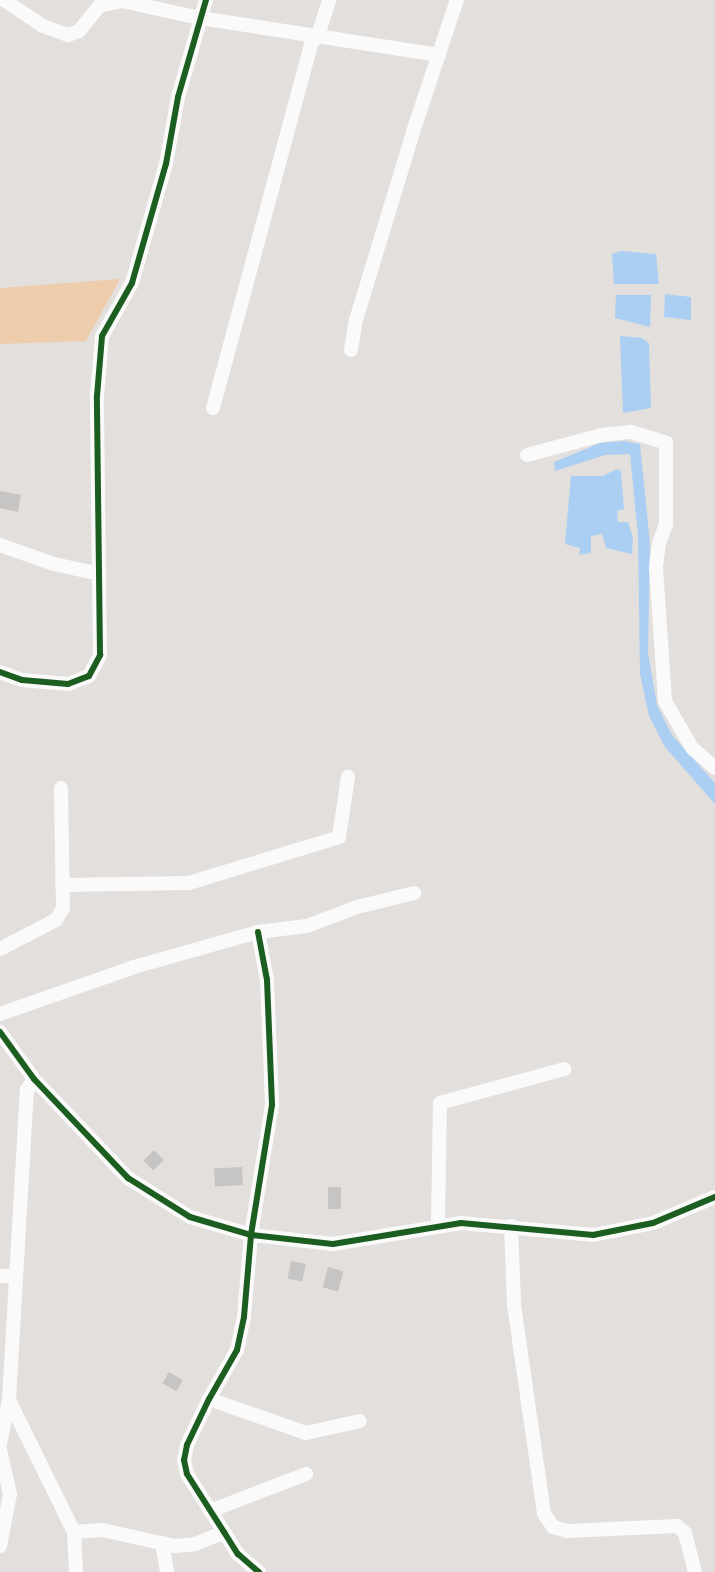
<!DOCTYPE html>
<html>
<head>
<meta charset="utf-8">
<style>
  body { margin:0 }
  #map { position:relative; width:715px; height:1572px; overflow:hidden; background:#e2dfdd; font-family:"Source Serif 4",serif }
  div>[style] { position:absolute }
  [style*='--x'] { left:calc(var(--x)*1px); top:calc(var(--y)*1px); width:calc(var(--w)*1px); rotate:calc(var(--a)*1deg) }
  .green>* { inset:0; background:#eecdac }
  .water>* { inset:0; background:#abcef3 }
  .building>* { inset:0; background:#c7c5c3; transform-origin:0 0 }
  .minor>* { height:14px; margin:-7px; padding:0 7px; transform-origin:7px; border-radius:7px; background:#fbfafa }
  .cycleway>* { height:6px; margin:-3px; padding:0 3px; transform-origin:3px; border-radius:3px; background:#1b5e20 }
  span { translate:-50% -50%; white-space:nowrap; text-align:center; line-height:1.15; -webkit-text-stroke:3px #fff; paint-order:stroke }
</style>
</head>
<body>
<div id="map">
  <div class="green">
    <i style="clip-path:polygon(120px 279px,86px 341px,0 344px,0 288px)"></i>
  </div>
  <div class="water">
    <i style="clip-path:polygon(621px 251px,656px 254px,659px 284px,614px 284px,612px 254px)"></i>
    <i style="clip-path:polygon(665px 294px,691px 297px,691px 320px,664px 317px)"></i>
    <i style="clip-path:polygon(616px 295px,651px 295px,650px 327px,615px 318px)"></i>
    <i style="clip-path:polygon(620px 336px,642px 338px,649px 343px,651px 408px,623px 413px)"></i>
    <i style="clip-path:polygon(624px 441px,640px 444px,650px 544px,648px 653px,657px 705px,672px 735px,715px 783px,715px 804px,665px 747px,649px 716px,640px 674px,638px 535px,630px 454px,605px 455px,555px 471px,554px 462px,600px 443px)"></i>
    <i style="clip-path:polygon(617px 469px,621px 471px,624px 509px,617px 511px,618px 522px,628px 522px,633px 538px,632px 554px,606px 548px,602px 534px,591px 536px,591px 553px,579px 555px,580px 548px,565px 544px,571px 476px,603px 476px)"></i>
  </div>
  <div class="building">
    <i style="clip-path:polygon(0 491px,21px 495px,18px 512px,0 508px)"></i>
    <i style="left:154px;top:1150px;width:14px;height:15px;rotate:45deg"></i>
    <i style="left:242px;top:1167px;width:18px;height:28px;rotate:87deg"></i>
    <i style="left:328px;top:1187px;width:13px;height:22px"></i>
    <i style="left:291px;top:1261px;width:15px;height:18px;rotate:11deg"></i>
    <i style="left:328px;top:1267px;width:16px;height:21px;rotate:15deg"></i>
    <i style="left:169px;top:1372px;width:16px;height:13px;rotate:30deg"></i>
  </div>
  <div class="minor">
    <i style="--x:4;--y:0;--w:47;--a:33.7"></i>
    <i style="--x:43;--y:26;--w:27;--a:20"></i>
    <i style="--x:68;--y:35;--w:12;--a:-20"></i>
    <i style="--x:79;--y:31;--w:32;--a:-51"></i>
    <i style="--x:99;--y:6;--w:24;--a:-12"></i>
    <i style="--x:122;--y:1;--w:80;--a:12.3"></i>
    <i style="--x:200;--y:18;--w:242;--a:8.8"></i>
    <i style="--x:317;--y:38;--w:40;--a:-72"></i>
    <i style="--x:351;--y:350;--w:30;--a:-81"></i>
    <i style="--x:356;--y:320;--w:196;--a:-73.1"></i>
    <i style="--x:413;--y:132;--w:139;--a:-71.6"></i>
    <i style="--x:213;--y:408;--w:384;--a:-74.9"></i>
    <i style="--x:527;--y:455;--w:77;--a:-15.1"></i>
    <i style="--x:601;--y:435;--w:30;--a:-6"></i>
    <i style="--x:631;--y:432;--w:37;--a:17"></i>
    <i style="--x:666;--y:443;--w:81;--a:90"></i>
    <i style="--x:666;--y:524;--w:20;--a:110"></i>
    <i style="--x:659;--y:543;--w:25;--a:97"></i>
    <i style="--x:656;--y:568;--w:133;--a:86.1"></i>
    <i style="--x:665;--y:701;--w:54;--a:60.1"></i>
    <i style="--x:692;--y:748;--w:30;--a:41"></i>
    <i style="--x:0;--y:545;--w:57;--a:19.4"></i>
    <i style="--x:54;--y:564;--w:46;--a:12.5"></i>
    <i style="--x:0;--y:672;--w:23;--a:20"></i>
    <i style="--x:22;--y:680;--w:46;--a:5"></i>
    <i style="--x:68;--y:684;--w:22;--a:-21"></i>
    <i style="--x:89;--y:676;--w:24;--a:-62"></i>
    <i style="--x:100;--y:655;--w:259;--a:-90.7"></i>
    <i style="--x:97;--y:396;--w:60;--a:-85.2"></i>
    <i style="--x:102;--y:336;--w:61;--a:-60.5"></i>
    <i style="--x:132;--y:283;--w:124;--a:-74.1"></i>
    <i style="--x:166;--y:164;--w:68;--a:-79.8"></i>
    <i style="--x:178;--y:97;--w:101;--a:-73.9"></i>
    <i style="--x:62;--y:885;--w:127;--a:-0.9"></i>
    <i style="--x:189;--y:883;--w:157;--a:-17"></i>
    <i style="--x:339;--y:837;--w:61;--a:-81.5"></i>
    <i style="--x:258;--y:932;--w:49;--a:79.4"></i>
    <i style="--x:267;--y:980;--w:125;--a:87.7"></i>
    <i style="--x:272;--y:1105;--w:132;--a:99.2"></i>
    <i style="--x:251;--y:1235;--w:82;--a:94.9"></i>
    <i style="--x:244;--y:1317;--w:34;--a:102"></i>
    <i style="--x:237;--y:1350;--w:56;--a:119.7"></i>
    <i style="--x:209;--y:1399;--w:51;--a:115.6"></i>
    <i style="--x:187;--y:1445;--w:15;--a:101"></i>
    <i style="--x:184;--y:1460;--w:14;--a:78"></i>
    <i style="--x:187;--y:1474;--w:69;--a:57.5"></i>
    <i style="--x:224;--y:1532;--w:26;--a:58"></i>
    <i style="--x:238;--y:1554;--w:28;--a:41"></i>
    <i style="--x:0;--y:949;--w:63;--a:-27.4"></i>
    <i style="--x:56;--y:920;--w:14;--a:-60"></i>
    <i style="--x:63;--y:908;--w:120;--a:-91"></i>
    <i style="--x:0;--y:1014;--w:142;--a:-19.3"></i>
    <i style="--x:134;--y:967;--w:129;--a:-15.8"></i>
    <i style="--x:258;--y:932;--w:49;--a:-7"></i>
    <i style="--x:307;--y:926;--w:53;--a:-20.8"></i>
    <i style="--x:357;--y:907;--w:59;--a:-13.8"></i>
    <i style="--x:0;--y:1032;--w:58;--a:54.1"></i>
    <i style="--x:34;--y:1079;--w:137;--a:46.5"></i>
    <i style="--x:128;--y:1178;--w:73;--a:32.2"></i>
    <i style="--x:190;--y:1217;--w:64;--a:16.4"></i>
    <i style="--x:251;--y:1235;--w:82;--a:6.3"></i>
    <i style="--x:333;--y:1244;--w:130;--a:-9.3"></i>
    <i style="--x:461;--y:1223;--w:133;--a:5.2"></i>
    <i style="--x:593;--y:1235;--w:61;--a:-11.3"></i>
    <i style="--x:653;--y:1223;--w:67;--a:-22.8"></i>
    <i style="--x:438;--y:1225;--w:122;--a:-89.1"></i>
    <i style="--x:440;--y:1103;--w:129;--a:-15.3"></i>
    <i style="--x:511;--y:1226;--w:79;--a:87.8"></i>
    <i style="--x:514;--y:1305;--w:211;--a:81.8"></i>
    <i style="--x:544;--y:1514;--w:16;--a:55"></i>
    <i style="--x:553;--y:1527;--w:15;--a:16"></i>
    <i style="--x:567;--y:1531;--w:110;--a:-2.6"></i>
    <i style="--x:677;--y:1526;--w:11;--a:41"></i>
    <i style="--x:685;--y:1533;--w:40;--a:75.6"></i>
    <i style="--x:0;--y:1276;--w:15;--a:0"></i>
    <i style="--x:209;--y:1399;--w:103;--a:19.3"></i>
    <i style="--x:306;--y:1433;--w:55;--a:-12.5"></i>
    <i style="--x:9;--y:1400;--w:147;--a:63.8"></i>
    <i style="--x:74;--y:1532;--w:40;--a:87.1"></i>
    <i style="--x:0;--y:1444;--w:45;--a:-78.4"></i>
    <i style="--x:9;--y:1400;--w:311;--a:-86.7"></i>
    <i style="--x:27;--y:1090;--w:13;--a:-58"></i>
    <i style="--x:0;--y:1450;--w:45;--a:77.2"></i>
    <i style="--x:10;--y:1494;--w:53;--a:100.9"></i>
    <i style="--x:210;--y:1511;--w:103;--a:-21.1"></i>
    <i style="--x:74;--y:1532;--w:28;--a:-4"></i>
    <i style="--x:102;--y:1530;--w:74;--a:12.5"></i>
    <i style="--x:174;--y:1546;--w:21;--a:-5"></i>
    <i style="--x:195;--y:1544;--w:31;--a:-22"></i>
    <i style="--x:162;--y:1543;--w:29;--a:80"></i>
  </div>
  <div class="cycleway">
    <i style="--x:0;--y:672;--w:23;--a:20"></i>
    <i style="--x:22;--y:680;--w:46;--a:5"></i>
    <i style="--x:68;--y:684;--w:22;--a:-21"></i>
    <i style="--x:89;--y:676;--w:24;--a:-62"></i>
    <i style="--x:100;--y:655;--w:259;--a:-90.7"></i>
    <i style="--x:97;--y:396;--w:60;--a:-85.2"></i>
    <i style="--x:102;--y:336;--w:61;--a:-60.5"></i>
    <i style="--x:132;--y:283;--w:124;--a:-74.1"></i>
    <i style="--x:166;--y:164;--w:68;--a:-79.8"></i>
    <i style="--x:178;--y:97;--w:101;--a:-73.9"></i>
    <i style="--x:258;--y:932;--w:49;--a:79.4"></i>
    <i style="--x:267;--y:980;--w:125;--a:87.7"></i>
    <i style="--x:272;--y:1105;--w:132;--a:99.2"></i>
    <i style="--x:251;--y:1235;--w:82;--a:94.9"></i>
    <i style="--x:244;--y:1317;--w:34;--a:102"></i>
    <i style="--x:237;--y:1350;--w:56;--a:119.7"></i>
    <i style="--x:209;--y:1399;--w:51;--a:115.6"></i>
    <i style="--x:187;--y:1445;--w:15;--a:101"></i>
    <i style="--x:184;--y:1460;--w:14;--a:78"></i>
    <i style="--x:187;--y:1474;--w:69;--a:57.5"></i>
    <i style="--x:224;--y:1532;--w:26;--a:58"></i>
    <i style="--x:238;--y:1554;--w:28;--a:41"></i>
    <i style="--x:0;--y:1032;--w:58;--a:54.1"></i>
    <i style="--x:34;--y:1079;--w:137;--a:46.5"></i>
    <i style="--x:128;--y:1178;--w:73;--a:32.2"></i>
    <i style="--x:190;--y:1217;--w:64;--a:16.4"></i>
    <i style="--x:251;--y:1235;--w:82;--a:6.3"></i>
    <i style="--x:333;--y:1244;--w:130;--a:-9.3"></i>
    <i style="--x:461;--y:1223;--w:133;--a:5.2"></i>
    <i style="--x:593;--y:1235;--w:61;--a:-11.3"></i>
    <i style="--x:653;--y:1223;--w:67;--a:-22.8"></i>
  </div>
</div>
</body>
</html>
